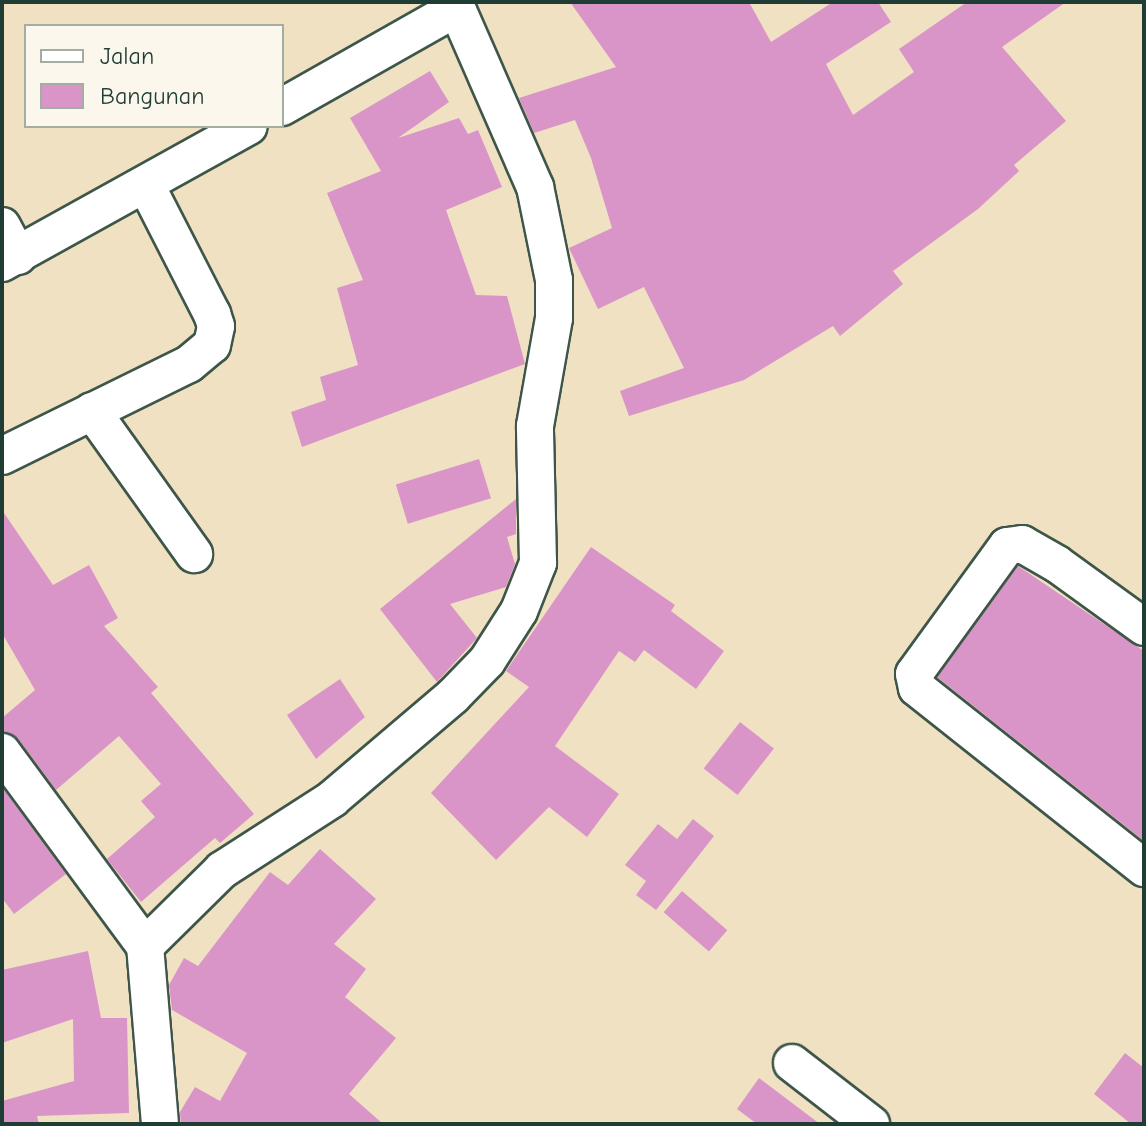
<!DOCTYPE html>
<html>
<head>
<meta charset="utf-8">
<style>
  body { margin:0 }
  #map { position:relative; width:1146px; height:1126px; overflow:hidden; background:#f0e1c3; font-family:"Comic Neue",sans-serif }
  div>[style] { position:absolute }
  [style*='--x'] { left:calc(var(--x)*1px); top:calc(var(--y)*1px); width:calc(var(--w)*1px); rotate:calc(var(--a)*1deg) }
  .building>* { inset:0; background:#da95c8; transform-origin:0 0 }
  .roads { filter:drop-shadow(2px 0 #3e5649) drop-shadow(-2px 0 #3e5649) drop-shadow(0 2px #3e5649) drop-shadow(0 -2px #3e5649) }
  .minor>* { height:36px; margin:-18px; padding:0 18px; transform-origin:18px; border-radius:18px; background:#fff }
  span { translate:-50% -50%; white-space:nowrap; text-align:center; line-height:1.15; -webkit-text-stroke:7px #fbf7ec; paint-order:stroke }
  .frame { position:absolute; inset:0; border:4px solid #1f3d34; pointer-events:none }
  .legend { position:absolute; left:24px; top:24px; width:260px; height:104px; box-sizing:border-box; background:#fbf7ec; border:2px solid #a3ada2; margin:0; padding:10px 14px; list-style:none; font-size:24px; color:#1f3d34 }
  .legend li { display:flex; align-items:center; gap:16px; height:40px }
  .legend b { width:40px; border:2px solid #a3ada2 }
</style>
</head>
<body>
<div id="map">
  <div class="building">
    <i style="clip-path:polygon(570px 2px,749px 2px,771px 42px,833px 2px,878px 2px,891px 22px,826px 64px,853px 115px,914px 72px,899px 49px,967px 2px,1066px 2px,1002px 47px,1066px 121px,1014px 165px,1019px 171px,978px 209px,893px 271px,903px 284px,840px 336px,833px 326px,744px 380px,629px 416px,620px 391px,684px 368px,644px 287px,598px 309px,569px 248px,612px 228px,591px 158px,575px 120px,534px 133px,519px 98px,616px 67px)"></i>
    <i style="clip-path:polygon(430px 71px,449px 102px,398px 138px,459px 118px,468px 134px,478px 130px,502px 187px,446px 210px,476px 295px,507px 296px,525px 364px,302px 447px,291px 412px,326px 400px,320px 377px,358px 365px,337px 288px,363px 280px,327px 193px,381px 171px,350px 118px)"></i>
    <i style="left:479px;top:459px;width:41px;height:87px;rotate:73deg"></i>
    <i style="clip-path:polygon(516px 499px,516px 534px,507px 537px,515px 564px,506px 587px,450px 604px,477px 638px,437px 682px,380px 609px)"></i>
    <i style="clip-path:polygon(2px 510px,53px 585px,89px 565px,118px 618px,104px 626px,158px 687px,151px 693px,254px 814px,220px 843px,215px 838px,141px 902px,107px 859px,155px 817px,141px 801px,161px 784px,119px 736px,56px 790px,19px 740px,2px 731px,2px 718px,35px 690px,2px 633px)"></i>
    <i style="clip-path:polygon(591px 547px,675px 605px,671px 611px,724px 651px,696px 689px,644px 650px,635px 662px,619px 651px,555px 746px,619px 794px,587px 837px,549px 807px,496px 860px,431px 793px,529px 687px,506px 671px)"></i>
    <i style="clip-path:polygon(1018px 566px,1144px 651px,1144px 841px,937px 677px)"></i>
    <i style="clip-path:polygon(340px 679px,365px 717px,316px 759px,287px 715px)"></i>
    <i style="left:740px;top:722px;width:43px;height:59px;rotate:38deg"></i>
    <i style="clip-path:polygon(2px 787px,66px 874px,14px 914px,2px 898px)"></i>
    <i style="clip-path:polygon(693px 819px,714px 836px,656px 910px,636px 895px,646px 881px,625px 865px,658px 824px,677px 839px)"></i>
    <i style="clip-path:polygon(320px 849px,376px 899px,334px 944px,366px 969px,345px 997px,396px 1038px,349px 1094px,383px 1124px,181px 1124px,180px 1112px,195px 1087px,220px 1101px,247px 1053px,172px 1010px,169px 985px,184px 958px,198px 966px,270px 872px,288px 885px)"></i>
    <i style="left:682px;top:891px;width:60px;height:28px;rotate:41deg"></i>
    <i style="clip-path:polygon(88px 951px,101px 1018px,127px 1018px,129px 1113px,37px 1116px,39px 1124px,2px 1124px,2px 1101px,74px 1081px,73px 1019px,2px 1043px,2px 970px)"></i>
    <i style="clip-path:polygon(1125px 1053px,1144px 1068px,1144px 1124px,1131px 1124px,1094px 1094px)"></i>
    <i style="clip-path:polygon(759px 1078px,820px 1124px,757px 1124px,737px 1109px)"></i>
  </div>
  <div class="roads">
    <div class="minor">
      <i style="--x:282;--y:107;--w:201;--a:-29.5"></i>
      <i style="--x:2;--y:226;--w:34;--a:62"></i>
      <i style="--x:2;--y:263;--w:282;--a:-29"></i>
      <i style="--x:92;--y:411;--w:176;--a:54.5"></i>
      <i style="--x:2;--y:456;--w:208;--a:-26.2"></i>
      <i style="--x:189;--y:364;--w:30;--a:-40"></i>
      <i style="--x:212;--y:345;--w:19;--a:-78"></i>
      <i style="--x:216;--y:326;--w:13;--a:-108"></i>
      <i style="--x:212;--y:314;--w:145;--a:-117.1"></i>
      <i style="--x:1144;--y:627;--w:107;--a:-144.1"></i>
      <i style="--x:1057;--y:564;--w:40;--a:-150.3"></i>
      <i style="--x:1022;--y:544;--w:15;--a:172"></i>
      <i style="--x:1007;--y:546;--w:158;--a:126"></i>
      <i style="--x:914;--y:674;--w:14;--a:78"></i>
      <i style="--x:917;--y:688;--w:290;--a:38.4"></i>
      <i style="--x:2;--y:752;--w:241;--a:53.6"></i>
      <i style="--x:792;--y:1063;--w:100;--a:37.7"></i>
      <i style="--x:160;--y:1124;--w:179;--a:-94.8"></i>
      <i style="--x:145;--y:946;--w:108;--a:-44.6"></i>
      <i style="--x:222;--y:870;--w:131;--a:-32.8"></i>
      <i style="--x:332;--y:799;--w:159;--a:-40.4"></i>
      <i style="--x:453;--y:696;--w:49;--a:-45.8"></i>
      <i style="--x:487;--y:661;--w:59;--a:-57.4"></i>
      <i style="--x:519;--y:611;--w:52;--a:-68.4"></i>
      <i style="--x:538;--y:563;--w:137;--a:-91.3"></i>
      <i style="--x:535;--y:426;--w:110;--a:-80"></i>
      <i style="--x:554;--y:318;--w:38;--a:-90"></i>
      <i style="--x:554;--y:280;--w:95;--a:-101.5"></i>
      <i style="--x:535;--y:187;--w:202;--a:-113.6"></i>
    </div>
  </div>
  <div class="frame"></div>
  <ul class="legend">
  <li><b style="height:10px;background:#fff"></b>Jalan</li>
  <li><b style="height:22px;background:#da95c8"></b>Bangunan</li>
  </ul>
</div>
</body>
</html>
